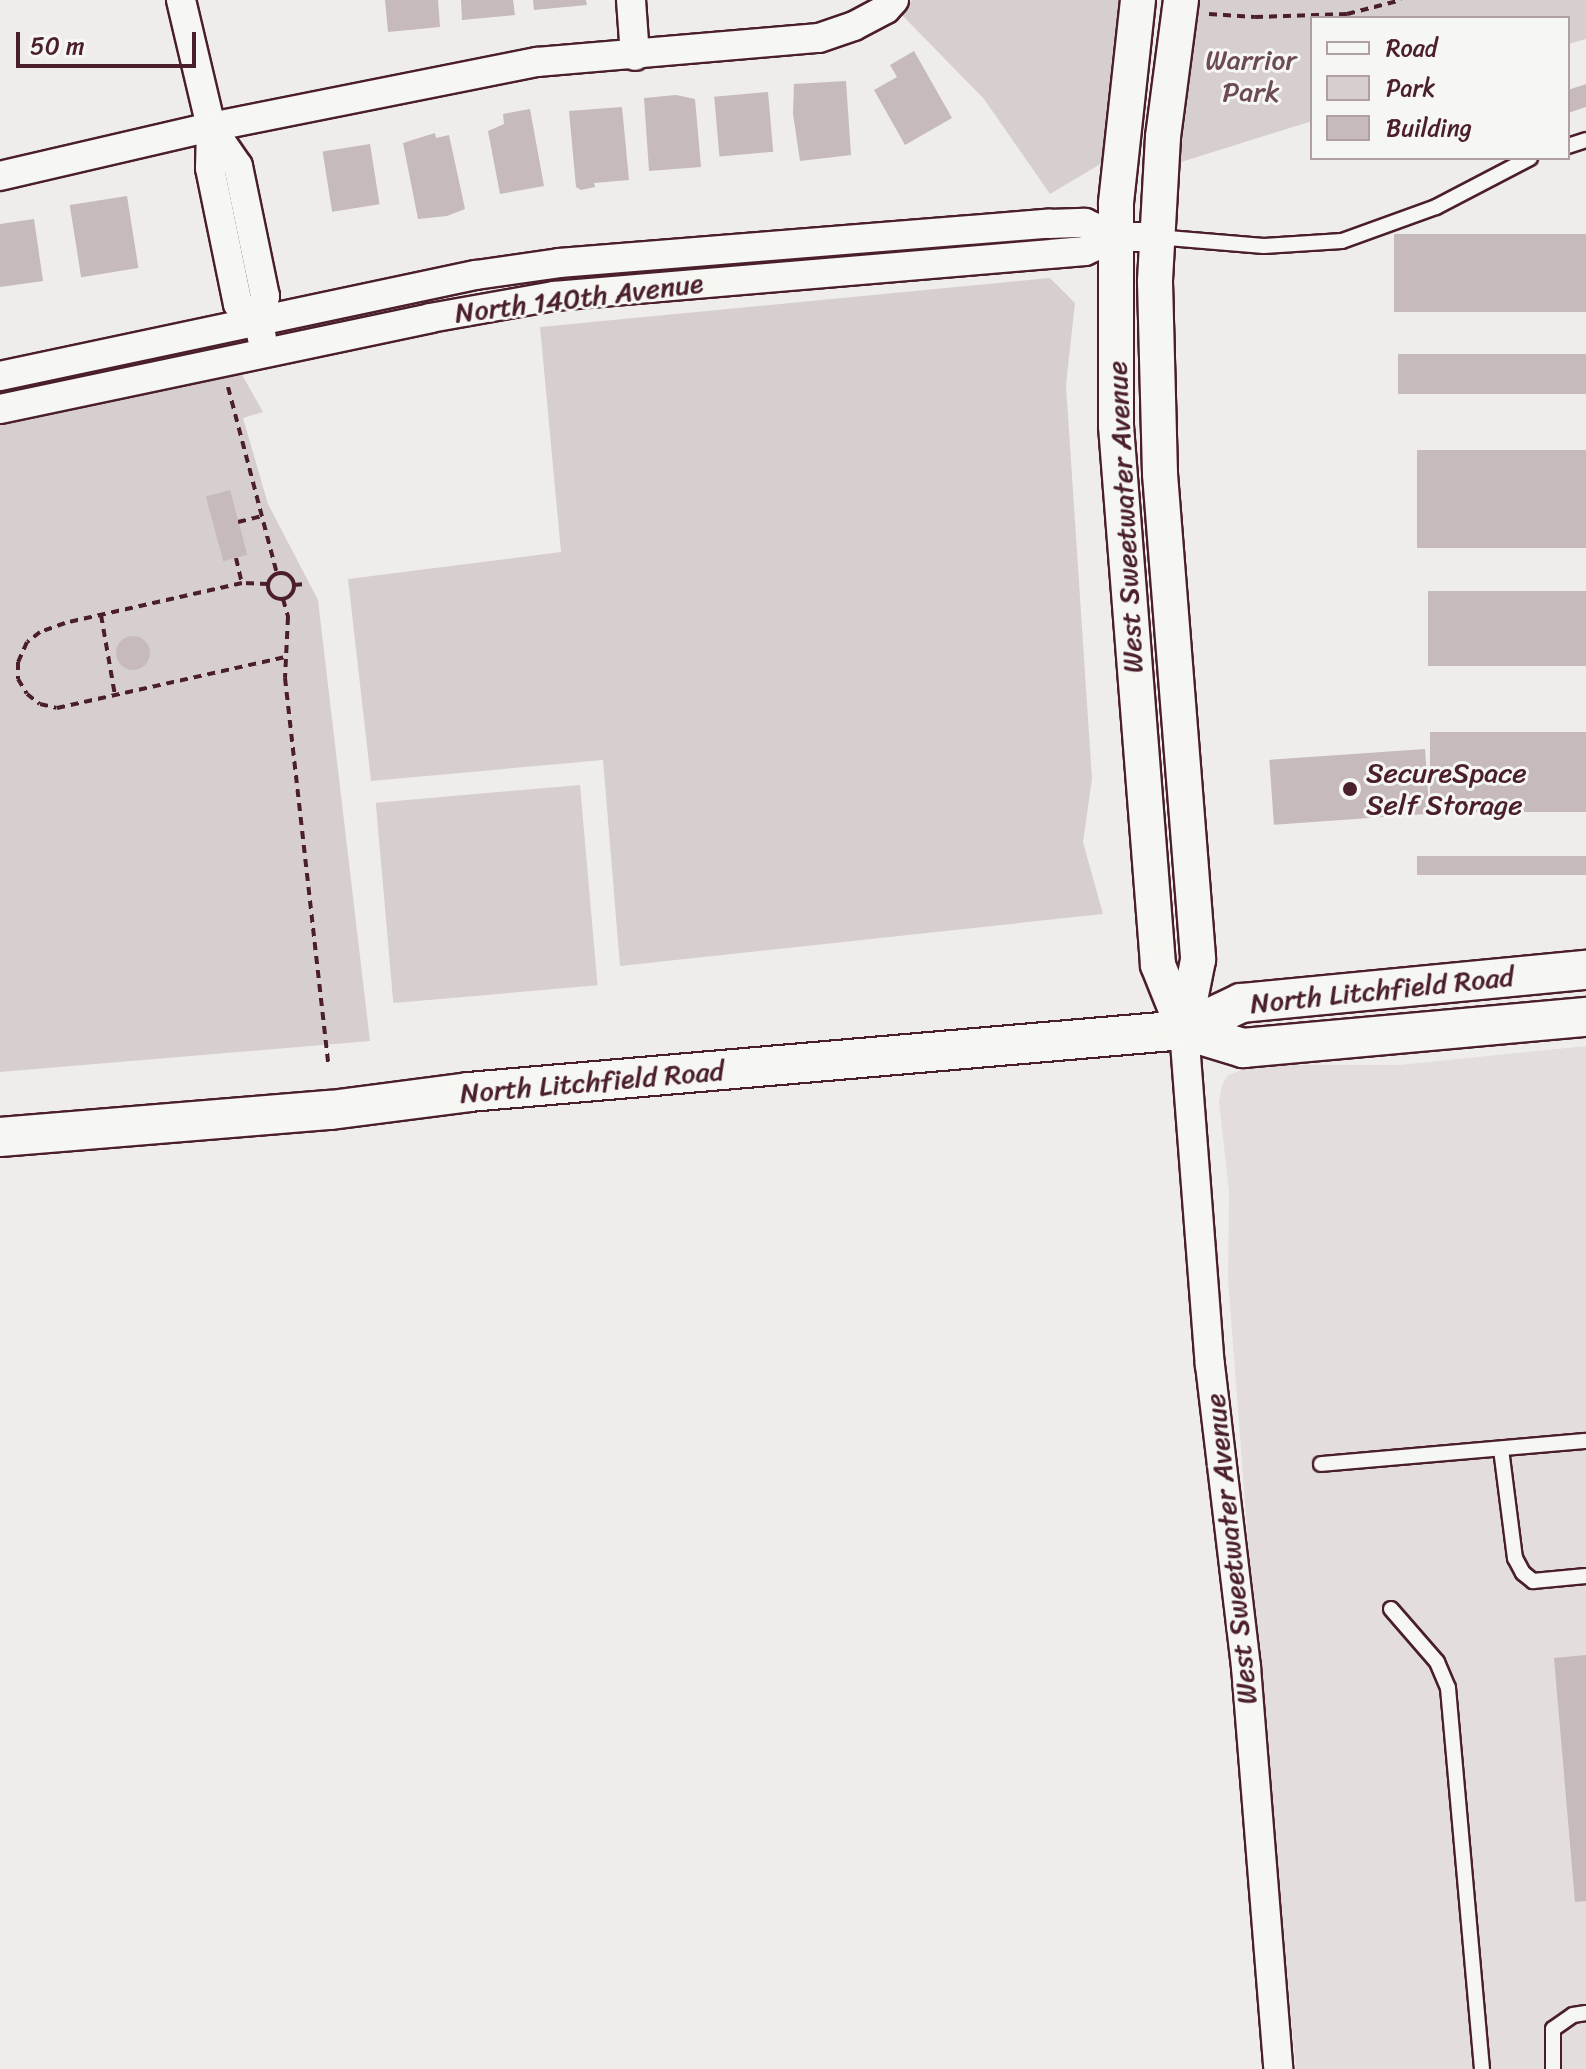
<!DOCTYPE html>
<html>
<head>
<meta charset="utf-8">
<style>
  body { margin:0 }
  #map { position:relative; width:1586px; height:2069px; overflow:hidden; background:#efedea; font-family:Sriracha,sans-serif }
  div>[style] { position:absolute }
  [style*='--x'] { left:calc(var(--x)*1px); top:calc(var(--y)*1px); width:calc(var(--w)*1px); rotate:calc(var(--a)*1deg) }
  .built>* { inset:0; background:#e3dedc }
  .green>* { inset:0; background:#d7cfce; transform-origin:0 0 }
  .building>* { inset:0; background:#c6babb; transform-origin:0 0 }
  .round { border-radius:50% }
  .path>* { height:4px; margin-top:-2px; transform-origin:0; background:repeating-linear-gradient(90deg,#4a1f2b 0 8px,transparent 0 14px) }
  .path>.ring { margin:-2px; padding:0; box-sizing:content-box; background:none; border:4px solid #4a1f2b; border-radius:50% }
  .roads { filter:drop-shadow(2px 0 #4a1f2b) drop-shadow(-2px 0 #4a1f2b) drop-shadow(0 2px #4a1f2b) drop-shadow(0 -2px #4a1f2b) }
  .service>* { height:14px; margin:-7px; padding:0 7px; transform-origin:7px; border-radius:7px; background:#f6f6f2 }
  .minor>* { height:28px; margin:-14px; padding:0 14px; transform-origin:14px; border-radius:14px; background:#f6f6f2 }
  .tertiary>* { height:34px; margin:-17px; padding:0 17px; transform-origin:17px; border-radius:17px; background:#f6f6f2 }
  .secondary>* { height:38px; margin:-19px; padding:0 19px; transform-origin:19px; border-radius:19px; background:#f6f6f2 }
  .dots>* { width:22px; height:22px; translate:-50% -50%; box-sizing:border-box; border:4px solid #f6f6f2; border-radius:50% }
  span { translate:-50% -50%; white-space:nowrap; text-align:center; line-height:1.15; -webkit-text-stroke:6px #f6f6f2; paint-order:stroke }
  .park-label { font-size:28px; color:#6d4b54 }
  .street-label { font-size:28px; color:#4a1f2b }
  .poi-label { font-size:28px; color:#4a1f2b }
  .left { translate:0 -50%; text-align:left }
  .legend { position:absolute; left:1310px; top:16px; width:260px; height:144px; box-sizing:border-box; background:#f6f6f2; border:2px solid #b1a0a2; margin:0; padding:10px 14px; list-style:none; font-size:24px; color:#4a1f2b }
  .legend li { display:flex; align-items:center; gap:16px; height:40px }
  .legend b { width:40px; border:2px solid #b1a0a2 }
  .scale { position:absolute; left:16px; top:32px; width:180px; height:36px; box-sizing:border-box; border:4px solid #4a1f2b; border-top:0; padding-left:10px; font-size:24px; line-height:28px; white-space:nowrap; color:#4a1f2b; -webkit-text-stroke:6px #f6f6f2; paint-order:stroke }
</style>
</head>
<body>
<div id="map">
  <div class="built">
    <i style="clip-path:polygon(1586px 1046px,1586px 2069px,1296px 2069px,1253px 1608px,1228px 1279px,1229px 1192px,1219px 1102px,1222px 1085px,1228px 1075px,1256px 1065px,1399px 1065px)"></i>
  </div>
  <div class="green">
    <i style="clip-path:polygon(912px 0,1130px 0,1102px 163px,1050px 194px,984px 99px,901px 14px)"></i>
    <i style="clip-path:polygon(1198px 0,1586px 0,1586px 39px,1568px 44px,1568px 18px,1312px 18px,1312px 121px,1178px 163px)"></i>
    <i style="clip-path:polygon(1050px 278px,1075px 303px,1066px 385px,1092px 779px,1083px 842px,1103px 914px,620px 966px,603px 760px,371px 781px,348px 579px,561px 552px,540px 327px)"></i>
    <i style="clip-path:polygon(237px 366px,263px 412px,243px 418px,268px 504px,318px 600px,370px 1041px,0 1072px,0 415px)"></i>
    <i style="left:580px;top:785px;width:201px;height:205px;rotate:85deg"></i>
  </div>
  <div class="building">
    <i style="clip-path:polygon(385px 0,438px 0,440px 27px,388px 32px)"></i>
    <i style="clip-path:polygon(461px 0,513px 0,515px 15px,462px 20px)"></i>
    <i style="clip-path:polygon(533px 0,586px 0,587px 5px,534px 10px)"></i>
    <i style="clip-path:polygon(914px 51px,952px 118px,905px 145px,874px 90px,897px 77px,890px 65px)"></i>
    <i style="clip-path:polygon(846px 81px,851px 155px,800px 161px,793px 114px,794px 84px)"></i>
    <i style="clip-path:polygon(1586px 84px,1586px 107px,1568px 113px,1568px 90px)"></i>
    <i style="left:768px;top:92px;width:60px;height:54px;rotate:85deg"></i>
    <i style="clip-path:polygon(676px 95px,695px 99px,701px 167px,649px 171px,644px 98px)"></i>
    <i style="clip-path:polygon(622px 107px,629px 180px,594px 183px,595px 187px,581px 190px,576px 187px,569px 111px)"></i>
    <i style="clip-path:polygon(530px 109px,544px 186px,500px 194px,488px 131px,504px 124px,503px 114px)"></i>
    <i style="clip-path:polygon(435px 133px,436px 138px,449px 135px,465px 209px,447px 216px,418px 219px,403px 143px)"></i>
    <i style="left:370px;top:144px;width:61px;height:48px;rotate:81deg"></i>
    <i style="left:127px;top:196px;width:73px;height:58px;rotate:81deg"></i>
    <i style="clip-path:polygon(34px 219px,43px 281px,0 287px,0 224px)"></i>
    <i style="left:1586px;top:234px;width:78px;height:192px;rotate:90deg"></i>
    <i style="left:1586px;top:354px;width:40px;height:188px;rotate:90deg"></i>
    <i style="left:1586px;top:450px;width:98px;height:169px;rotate:90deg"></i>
    <i style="left:230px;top:490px;width:67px;height:25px;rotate:75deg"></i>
    <i style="left:1586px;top:591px;width:75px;height:158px;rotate:90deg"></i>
    <i class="round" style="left:116px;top:636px;width:34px;height:34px"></i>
    <i style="left:1586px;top:732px;width:80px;height:156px;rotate:90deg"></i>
    <i style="left:1425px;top:749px;width:65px;height:156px;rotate:86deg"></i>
    <i style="left:1586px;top:856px;width:19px;height:169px;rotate:90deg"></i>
    <i style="clip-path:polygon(1586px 1655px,1586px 1901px,1575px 1902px,1554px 1658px)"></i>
  </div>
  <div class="path">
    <i style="--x:1209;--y:14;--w:46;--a:3.7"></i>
    <i style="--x:1255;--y:17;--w:92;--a:-1.9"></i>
    <i style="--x:1347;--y:14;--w:56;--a:-14.5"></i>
    <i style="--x:228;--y:387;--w:193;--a:75.3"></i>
    <i style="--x:238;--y:522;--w:25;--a:-14"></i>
    <i style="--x:236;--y:558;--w:26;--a:77"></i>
    <i class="ring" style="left:268px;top:573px;width:22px;height:22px"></i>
    <i style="--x:268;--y:584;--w:26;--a:-178"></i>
    <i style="--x:242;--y:583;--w:181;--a:167.3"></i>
    <i style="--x:65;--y:623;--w:27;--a:160"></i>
    <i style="--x:40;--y:632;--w:16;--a:142"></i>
    <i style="--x:27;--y:642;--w:22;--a:114"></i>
    <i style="--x:18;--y:662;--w:17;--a:90"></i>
    <i style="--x:18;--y:679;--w:17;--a:59"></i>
    <i style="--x:27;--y:694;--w:16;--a:38"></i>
    <i style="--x:40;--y:704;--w:17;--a:13"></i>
    <i style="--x:57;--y:708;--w:235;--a:-12.6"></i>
    <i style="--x:294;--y:585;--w:11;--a:-5"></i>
    <i style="--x:283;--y:599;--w:19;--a:74"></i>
    <i style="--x:288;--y:617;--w:61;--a:92.8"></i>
    <i style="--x:285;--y:678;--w:387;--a:83.6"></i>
    <i style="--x:101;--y:615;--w:81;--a:80.1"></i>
  </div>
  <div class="roads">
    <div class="service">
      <i style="--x:1568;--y:146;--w:19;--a:-18"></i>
      <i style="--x:1156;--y:237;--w:108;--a:4.8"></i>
      <i style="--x:1264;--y:246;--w:78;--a:-3.7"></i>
      <i style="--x:1342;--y:241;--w:100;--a:-19.9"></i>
      <i style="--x:1436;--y:207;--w:106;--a:-27.5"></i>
      <i style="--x:1501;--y:1449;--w:110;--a:82.7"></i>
      <i style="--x:1515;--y:1558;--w:17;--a:62"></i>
      <i style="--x:1523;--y:1573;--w:13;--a:39"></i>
      <i style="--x:1533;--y:1581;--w:53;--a:-5.4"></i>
      <i style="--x:1321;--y:1464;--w:266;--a:-5"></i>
      <i style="--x:1391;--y:1609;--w:70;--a:49"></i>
      <i style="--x:1437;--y:1662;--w:28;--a:67"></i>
      <i style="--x:1448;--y:1688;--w:383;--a:84.9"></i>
      <i style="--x:1553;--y:2069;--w:40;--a:-90"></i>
      <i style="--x:1553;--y:2029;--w:24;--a:-35"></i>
      <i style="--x:1573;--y:2015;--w:13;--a:-9"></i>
    </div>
    <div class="minor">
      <i style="--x:181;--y:0;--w:130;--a:76.7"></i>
      <i style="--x:211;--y:127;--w:41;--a:91.4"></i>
      <i style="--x:210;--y:168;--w:139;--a:78.4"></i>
      <i style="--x:238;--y:304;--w:28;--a:42"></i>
      <i style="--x:631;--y:0;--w:56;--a:85.9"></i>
      <i style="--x:211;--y:127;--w:47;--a:55.3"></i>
      <i style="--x:238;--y:166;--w:133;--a:78.3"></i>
      <i style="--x:265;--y:296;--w:28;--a:103"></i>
      <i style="--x:259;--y:323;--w:15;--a:79"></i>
      <i style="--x:0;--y:176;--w:217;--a:-13.1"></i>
      <i style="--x:211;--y:127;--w:332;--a:-11.3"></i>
      <i style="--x:537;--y:62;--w:283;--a:-4.9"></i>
      <i style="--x:819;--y:38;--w:37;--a:-19"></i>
      <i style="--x:854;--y:26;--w:36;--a:-28"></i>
      <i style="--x:886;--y:9;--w:12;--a:-48"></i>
      <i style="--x:0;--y:376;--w:487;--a:-12"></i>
      <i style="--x:476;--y:275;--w:84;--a:-8.2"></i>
      <i style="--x:559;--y:263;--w:492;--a:-4.6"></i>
      <i style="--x:1049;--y:224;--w:36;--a:-2"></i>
      <i style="--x:1085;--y:223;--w:34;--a:24"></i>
      <i style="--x:1116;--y:237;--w:40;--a:0"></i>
      <i style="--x:0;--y:409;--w:440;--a:-11.9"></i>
      <i style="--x:430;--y:318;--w:126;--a:-10.1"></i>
      <i style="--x:554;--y:296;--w:533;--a:-4.84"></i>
      <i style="--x:1085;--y:251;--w:34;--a:-24"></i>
      <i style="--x:1184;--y:1030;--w:336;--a:85.6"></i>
      <i style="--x:1210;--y:1365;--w:304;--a:83.2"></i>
      <i style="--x:1246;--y:1667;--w:403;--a:85.4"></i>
    </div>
    <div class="tertiary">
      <i style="--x:1138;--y:0;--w:205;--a:96.2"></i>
      <i style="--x:1116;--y:204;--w:222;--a:90"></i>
      <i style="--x:1116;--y:426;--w:541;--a:85.54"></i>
      <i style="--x:1158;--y:965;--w:70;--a:68.2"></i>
      <i style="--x:1181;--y:0;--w:138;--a:97.5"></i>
      <i style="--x:1163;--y:137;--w:145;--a:93.2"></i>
      <i style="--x:1155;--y:282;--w:192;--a:88.5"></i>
      <i style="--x:1160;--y:474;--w:487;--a:85.5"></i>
      <i style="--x:1198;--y:960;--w:71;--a:101.3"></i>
    </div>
    <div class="secondary">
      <i style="--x:1184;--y:1030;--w:62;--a:17"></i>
      <i style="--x:1243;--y:1048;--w:344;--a:-5.2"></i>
      <i style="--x:0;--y:1137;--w:332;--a:-4.7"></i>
      <i style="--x:331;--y:1110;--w:139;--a:-7.4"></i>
      <i style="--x:469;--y:1092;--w:718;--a:-4.96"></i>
      <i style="--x:1184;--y:1030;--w:63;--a:-25.3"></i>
      <i style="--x:1241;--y:1003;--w:347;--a:-5.5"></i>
    </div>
  </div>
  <div class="dots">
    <i style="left:1350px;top:789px;background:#4a1f2b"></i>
  </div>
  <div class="park-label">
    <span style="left:1251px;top:76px">Warrior<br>Park</span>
  </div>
  <div class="street-label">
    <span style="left:579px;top:298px;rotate:-7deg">North 140th Avenue</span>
    <span style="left:1125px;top:517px;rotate:-93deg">West Sweetwater Avenue</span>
    <span style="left:1382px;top:990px;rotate:-6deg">North Litchfield Road</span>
    <span style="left:592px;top:1082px;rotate:-5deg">North Litchfield Road</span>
    <span style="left:1231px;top:1549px;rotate:-96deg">West Sweetwater Avenue</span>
  </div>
  <div class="poi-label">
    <span class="left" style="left:1366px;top:789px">SecureSpace<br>Self Storage</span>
  </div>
  <ul class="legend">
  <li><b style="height:10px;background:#f6f6f2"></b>Road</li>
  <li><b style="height:22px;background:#d7cfce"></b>Park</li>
  <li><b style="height:22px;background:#c6babb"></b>Building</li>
  </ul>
  <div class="scale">50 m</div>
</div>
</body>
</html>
